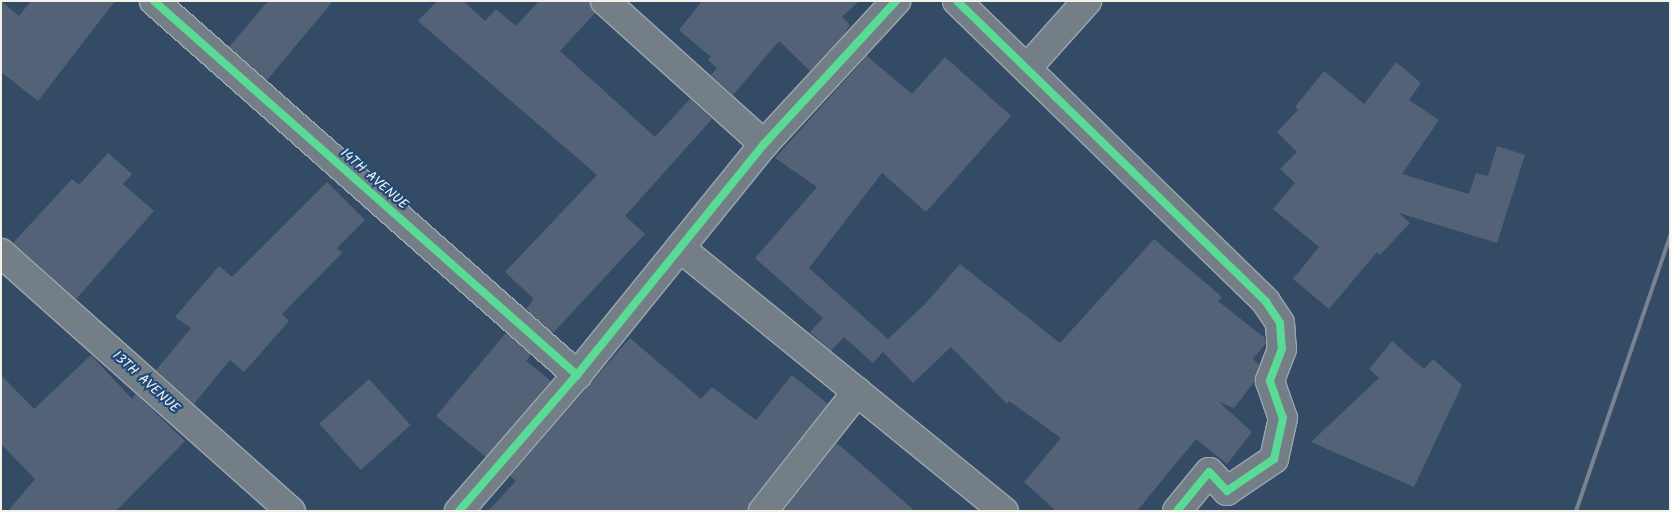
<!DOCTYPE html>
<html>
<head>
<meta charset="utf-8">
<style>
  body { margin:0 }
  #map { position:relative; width:1671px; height:512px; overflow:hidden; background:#344b65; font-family:Kalam,sans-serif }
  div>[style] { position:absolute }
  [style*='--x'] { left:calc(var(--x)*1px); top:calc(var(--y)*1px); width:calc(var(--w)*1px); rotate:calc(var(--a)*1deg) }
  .building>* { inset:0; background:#536277; transform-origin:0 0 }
  .roads { filter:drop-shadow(1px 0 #9ba5af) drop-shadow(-1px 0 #9ba5af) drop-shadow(0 1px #9ba5af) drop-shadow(0 -1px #9ba5af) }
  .minor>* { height:28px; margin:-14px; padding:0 14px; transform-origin:14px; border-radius:14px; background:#737e87 }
  .rail>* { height:4px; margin:-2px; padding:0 2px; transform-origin:2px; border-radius:2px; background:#78838f }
  .cycleway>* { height:8px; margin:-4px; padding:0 4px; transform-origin:4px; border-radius:4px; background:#5adb95 }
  span { translate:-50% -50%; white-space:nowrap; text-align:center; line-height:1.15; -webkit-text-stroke:4.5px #1f4a7a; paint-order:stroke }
  .street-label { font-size:14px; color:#f4f1e8 }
  .frame { position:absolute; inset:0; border:2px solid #f4f1e8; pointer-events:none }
</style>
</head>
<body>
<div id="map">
  <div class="building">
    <i style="clip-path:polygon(1px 1px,19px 16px,31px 1px,115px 1px,38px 101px,1px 72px)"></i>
    <i style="clip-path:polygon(268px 1px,333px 1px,267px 80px,229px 47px)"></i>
    <i style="clip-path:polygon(437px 1px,463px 1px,485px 21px,496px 9px,516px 26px,539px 1px,590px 1px,595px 13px,560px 51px,655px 137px,690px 99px,712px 119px,625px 216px,645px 234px,553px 333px,526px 309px,534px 299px,505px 272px,597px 175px,418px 21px)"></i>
    <i style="clip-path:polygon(702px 1px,859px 1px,842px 17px,850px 25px,843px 36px,810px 71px,779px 41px,733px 95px,711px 75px,717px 68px,708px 60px,711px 57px,679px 30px)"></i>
    <i style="clip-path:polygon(867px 56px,912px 94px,945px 57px,1011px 116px,926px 212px,882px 173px,809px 268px,888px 339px,926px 303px,960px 264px,1060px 343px,1154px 239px,1222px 297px,1218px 301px,1265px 338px,1266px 343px,1253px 359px,1259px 365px,1255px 381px,1234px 408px,1219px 402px,1252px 432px,1227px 464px,1196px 439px,1137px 511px,1056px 511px,1024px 482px,1061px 438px,1009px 401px,1007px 404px,951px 347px,913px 383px,883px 352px,873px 363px,844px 337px,831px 351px,810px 332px,823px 318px,755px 258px,817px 187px,775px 158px)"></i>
    <i style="clip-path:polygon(1396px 62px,1421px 83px,1409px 100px,1439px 120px,1402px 174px,1469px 194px,1476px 173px,1488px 176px,1497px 146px,1525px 155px,1497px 243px,1399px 213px,1410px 223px,1380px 255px,1377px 252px,1329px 309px,1293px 279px,1319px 247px,1273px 209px,1295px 183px,1280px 169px,1297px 152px,1277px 132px,1298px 110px,1295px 107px,1324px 71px,1364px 104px)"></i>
    <i style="clip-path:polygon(108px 153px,132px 174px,123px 184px,154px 211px,76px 299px,13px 243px,72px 179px,79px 185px)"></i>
    <i style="clip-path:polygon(327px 182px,365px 220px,337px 248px,342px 253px,282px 314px,289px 321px,244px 372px,230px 360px,194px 404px,156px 370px,191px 328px,175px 317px,219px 266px,232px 277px)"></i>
    <i style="clip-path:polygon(506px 333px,531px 355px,526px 361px,551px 381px,486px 457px,436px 416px)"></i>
    <i style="clip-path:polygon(630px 338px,701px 399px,712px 387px,756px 420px,792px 375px,828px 404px,751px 501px,748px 511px,488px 511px,516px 481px,510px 476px)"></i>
    <i style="clip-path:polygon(1392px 341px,1424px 369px,1433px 359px,1462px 385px,1414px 487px,1311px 442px,1379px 378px,1369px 369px)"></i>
    <i style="clip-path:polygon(91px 355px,132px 399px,136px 394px,185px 441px,116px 511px,8px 511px,35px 479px,1px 444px,1px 375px,34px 409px)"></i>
    <i style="left:369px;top:379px;width:62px;height:67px;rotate:48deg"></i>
    <i style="clip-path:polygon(837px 443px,915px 511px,783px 511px)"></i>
  </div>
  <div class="roads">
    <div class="minor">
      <i style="--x:154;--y:1;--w:565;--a:41.48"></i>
      <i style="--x:605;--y:1;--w:214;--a:42"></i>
      <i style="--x:957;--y:1;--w:431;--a:44.2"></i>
      <i style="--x:1266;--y:302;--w:25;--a:56"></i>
      <i style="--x:1280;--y:323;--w:26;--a:86"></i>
      <i style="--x:1282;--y:349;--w:34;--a:111"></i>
      <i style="--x:1270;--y:381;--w:39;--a:71"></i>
      <i style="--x:1283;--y:418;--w:42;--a:102.4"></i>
      <i style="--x:1274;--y:459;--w:57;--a:145.8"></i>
      <i style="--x:1227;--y:491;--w:26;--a:-133"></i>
      <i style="--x:1209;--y:472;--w:50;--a:129.4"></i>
      <i style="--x:1028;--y:67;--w:89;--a:-48.2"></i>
      <i style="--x:680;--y:248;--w:417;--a:39.1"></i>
      <i style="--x:1;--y:253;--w:388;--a:41.7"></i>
      <i style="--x:459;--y:511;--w:180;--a:-49.1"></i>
      <i style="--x:577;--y:375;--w:297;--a:-51"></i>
      <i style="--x:764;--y:144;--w:195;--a:-47.3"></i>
      <i style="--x:763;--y:511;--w:152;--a:-51.7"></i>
    </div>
  </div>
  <div class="rail">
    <i style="--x:1576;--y:511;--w:291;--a:-71.1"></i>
  </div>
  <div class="cycleway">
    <i style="--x:154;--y:1;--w:565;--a:41.48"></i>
    <i style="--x:957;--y:1;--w:431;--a:44.2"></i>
    <i style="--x:1266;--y:302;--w:25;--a:56"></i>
    <i style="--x:1280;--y:323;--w:26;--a:86"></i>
    <i style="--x:1282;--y:349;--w:34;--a:111"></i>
    <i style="--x:1270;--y:381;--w:39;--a:71"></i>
    <i style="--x:1283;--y:418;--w:42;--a:102.4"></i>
    <i style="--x:1274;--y:459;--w:57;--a:145.8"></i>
    <i style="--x:1227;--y:491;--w:26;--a:-133"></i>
    <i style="--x:1209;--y:472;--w:50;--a:129.4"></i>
    <i style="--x:459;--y:511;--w:180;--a:-49.1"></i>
    <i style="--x:577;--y:375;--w:297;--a:-51"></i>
    <i style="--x:764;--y:144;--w:195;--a:-47.3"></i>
  </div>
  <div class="street-label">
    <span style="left:374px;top:179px;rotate:41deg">14TH AVENUE</span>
    <span style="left:146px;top:382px;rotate:42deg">13TH AVENUE</span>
  </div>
  <div class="frame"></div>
</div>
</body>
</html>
